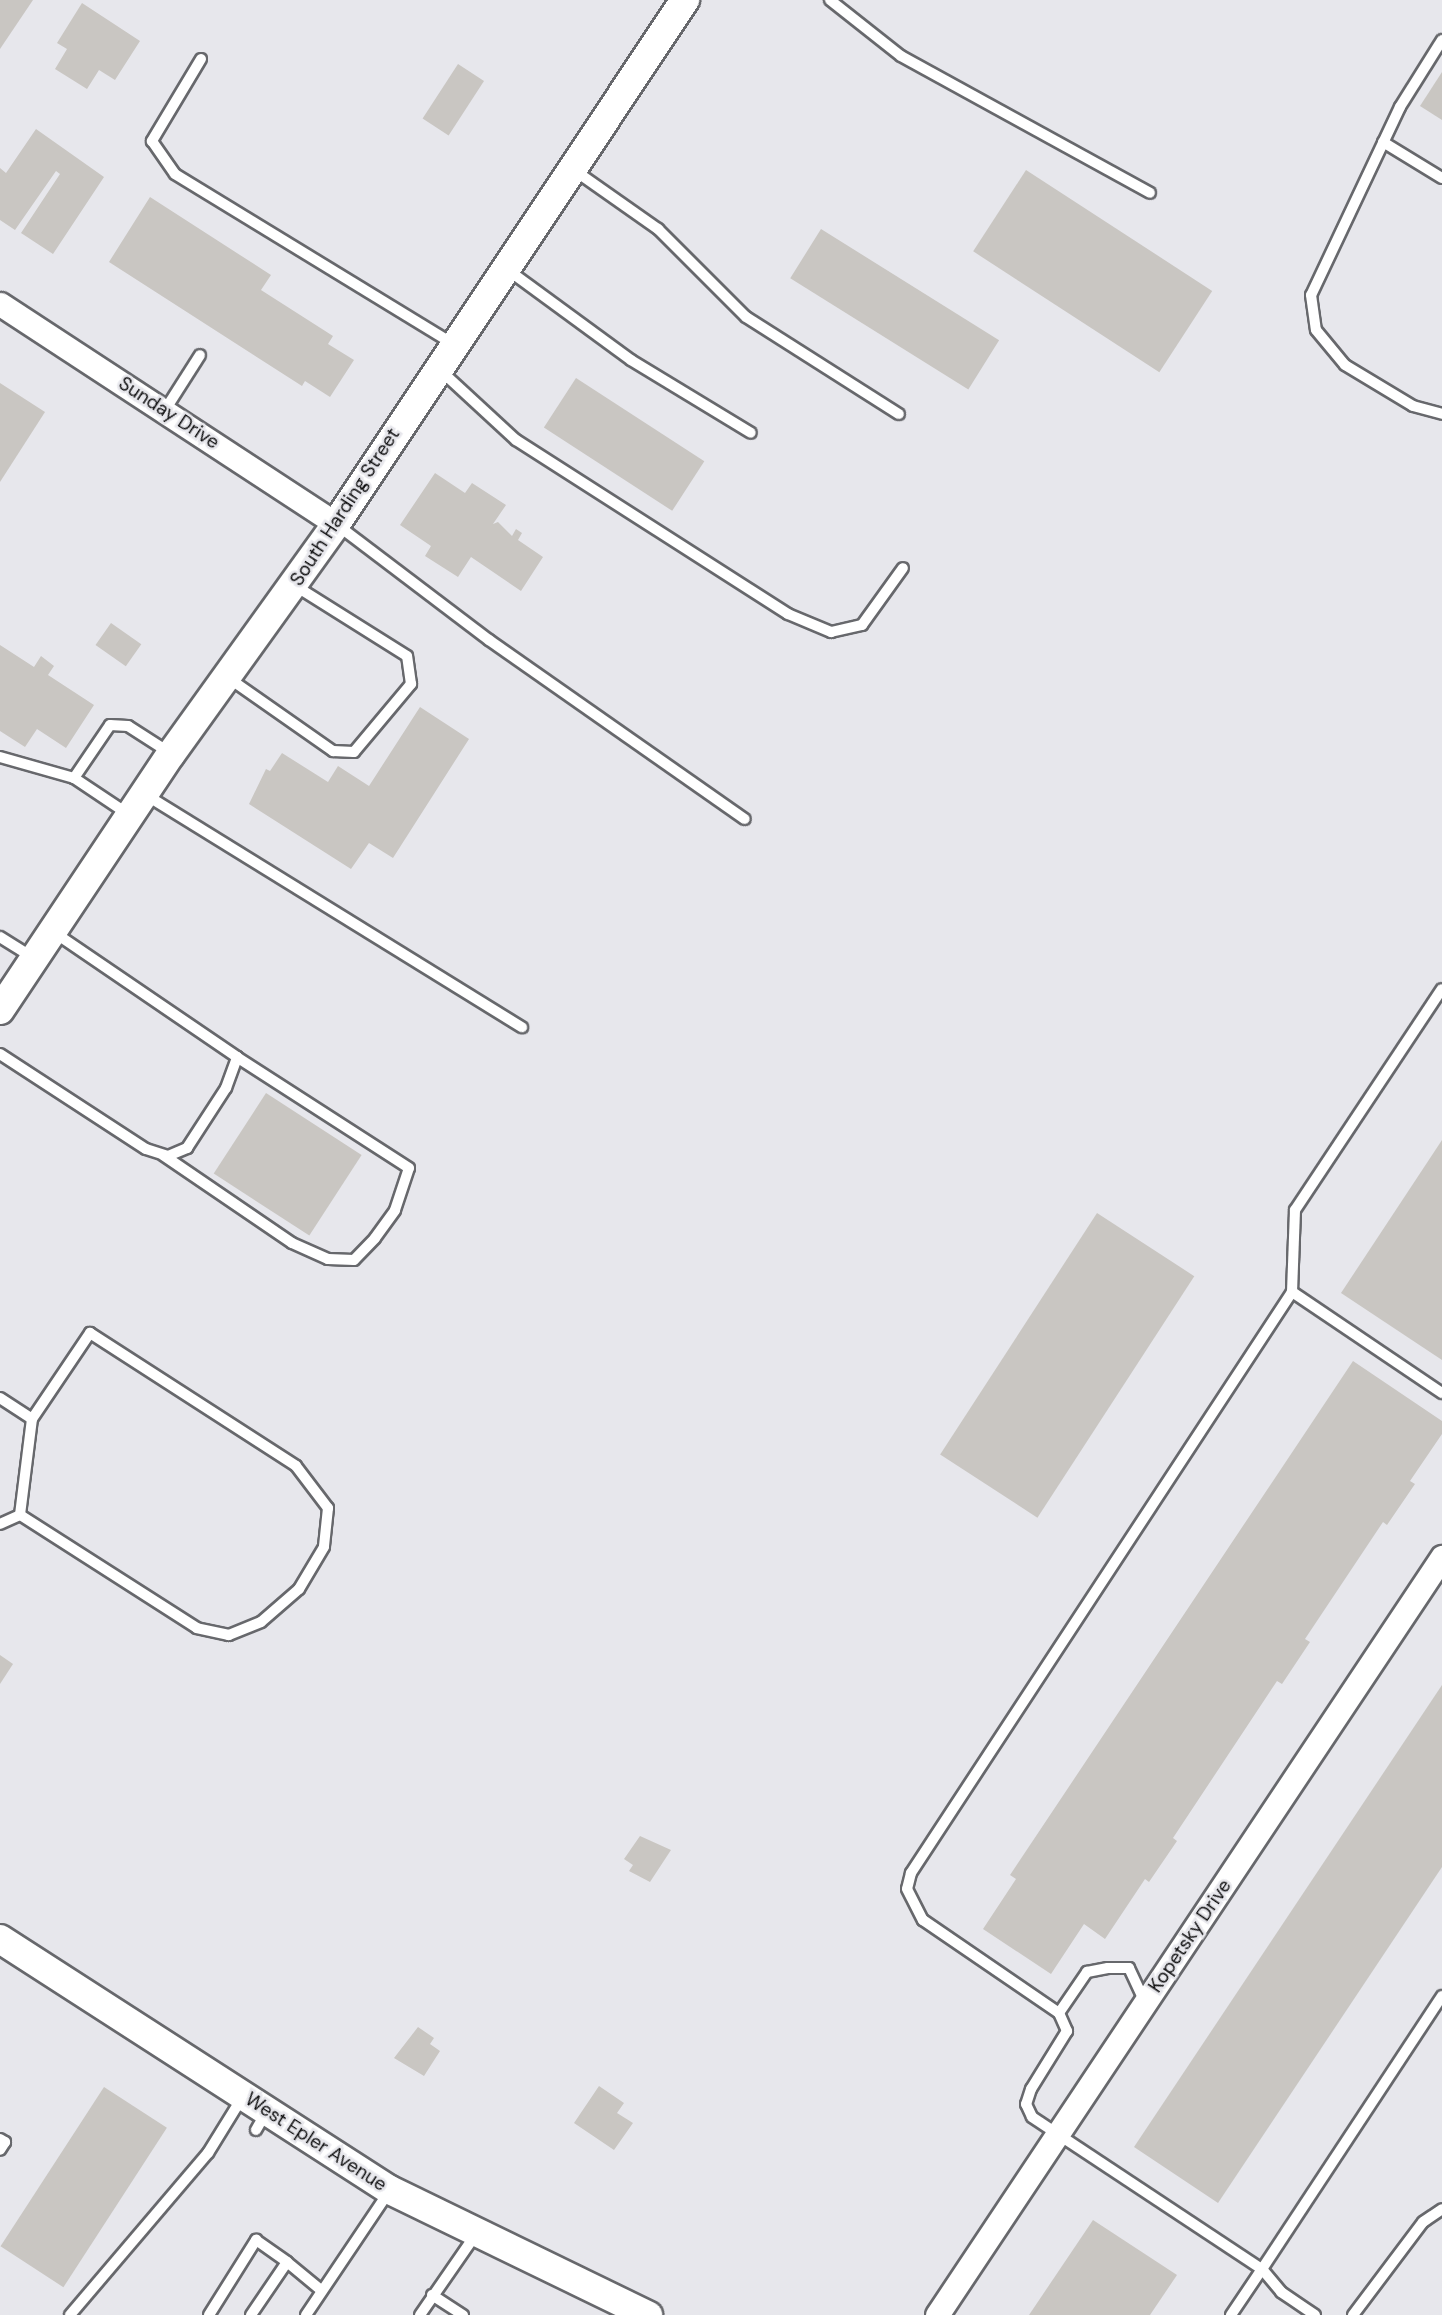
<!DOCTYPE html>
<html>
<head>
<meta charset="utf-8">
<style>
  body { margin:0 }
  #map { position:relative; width:1442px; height:2315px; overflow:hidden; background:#e7e7ec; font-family:"DM Sans",sans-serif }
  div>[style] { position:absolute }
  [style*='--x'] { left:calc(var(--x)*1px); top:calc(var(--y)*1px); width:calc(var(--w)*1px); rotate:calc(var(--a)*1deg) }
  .building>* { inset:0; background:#c9c6c2; transform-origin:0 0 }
  .roads { filter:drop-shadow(2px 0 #67686c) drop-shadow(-2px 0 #67686c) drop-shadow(0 2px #67686c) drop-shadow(0 -2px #67686c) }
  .service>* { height:10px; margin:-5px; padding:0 5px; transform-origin:5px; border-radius:5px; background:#fff }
  .minor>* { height:23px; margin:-11.5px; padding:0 11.5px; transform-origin:11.5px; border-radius:11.5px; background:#fff }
  .tertiary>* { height:28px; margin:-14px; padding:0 14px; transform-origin:14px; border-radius:14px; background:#fff }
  span { translate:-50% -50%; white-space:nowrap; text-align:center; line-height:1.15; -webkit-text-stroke:5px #e7e7ec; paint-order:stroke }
  .street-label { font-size:19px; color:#0e0e0f }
</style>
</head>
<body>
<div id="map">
  <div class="building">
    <i style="clip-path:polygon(0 0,33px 0,0 49px)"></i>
    <i style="clip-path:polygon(82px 3px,140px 41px,115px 80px,99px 70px,87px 89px,55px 69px,67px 49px,57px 43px)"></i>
    <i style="left:458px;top:64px;width:31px;height:65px;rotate:33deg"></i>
    <i style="clip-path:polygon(1442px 72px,1442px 120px,1420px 106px)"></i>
    <i style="clip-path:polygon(36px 129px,104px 177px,53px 254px,21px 233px,60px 174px,56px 171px,15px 230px,0 220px,0 168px,6px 173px)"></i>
    <i style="left:1026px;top:170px;width:222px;height:97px;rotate:33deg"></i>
    <i style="clip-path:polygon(150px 197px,271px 275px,261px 290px,333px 336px,328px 344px,354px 360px,330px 397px,305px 381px,302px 386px,109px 262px)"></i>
    <i style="left:821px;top:229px;width:210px;height:58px;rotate:32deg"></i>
    <i style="left:576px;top:378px;width:153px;height:59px;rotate:33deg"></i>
    <i style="clip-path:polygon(0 383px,45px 412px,0 482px)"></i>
    <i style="clip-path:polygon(435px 473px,465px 493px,472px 483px,506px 505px,493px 524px,498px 522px,512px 536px,516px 529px,522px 533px,518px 540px,543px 557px,521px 591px,471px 557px,458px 577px,425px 556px,431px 546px,400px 525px)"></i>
    <i style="left:111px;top:623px;width:37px;height:27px;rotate:35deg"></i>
    <i style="clip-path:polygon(0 645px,34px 667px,41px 656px,54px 666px,48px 675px,94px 705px,66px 748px,37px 729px,25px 747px,0 731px)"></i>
    <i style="clip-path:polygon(420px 707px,469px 739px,393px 858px,369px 843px,351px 869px,249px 804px,266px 769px,270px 771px,282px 753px,328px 782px,338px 766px,369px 786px)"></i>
    <i style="left:266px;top:1093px;width:114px;height:96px;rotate:33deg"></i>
    <i style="clip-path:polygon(1442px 1140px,1442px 1360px,1341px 1293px)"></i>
    <i style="left:1097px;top:1213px;width:116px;height:288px;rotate:33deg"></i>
    <i style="clip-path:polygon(1353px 1361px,1442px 1421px,1442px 1434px,1410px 1481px,1415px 1484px,1387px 1525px,1383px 1522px,1305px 1639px,1310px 1642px,1282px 1684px,1277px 1681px,1173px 1838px,1177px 1841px,1149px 1882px,1145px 1879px,1105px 1939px,1084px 1924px,1051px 1974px,983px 1929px,1016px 1879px,1010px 1875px)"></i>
    <i style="clip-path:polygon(0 1655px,13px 1664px,0 1684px)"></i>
    <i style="clip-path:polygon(1442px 1685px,1442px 1867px,1218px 2203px,1134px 2147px)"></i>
    <i style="clip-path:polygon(640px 1836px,671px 1850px,650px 1882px,629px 1871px,633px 1865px,624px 1859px)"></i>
    <i style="clip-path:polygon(418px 2027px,434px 2038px,430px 2044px,440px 2051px,424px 2076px,394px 2058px)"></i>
    <i style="clip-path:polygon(599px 2086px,624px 2103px,617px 2113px,633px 2123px,614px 2150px,574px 2123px)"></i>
    <i style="left:104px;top:2087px;width:75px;height:190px;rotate:33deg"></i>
    <i style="clip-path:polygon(1093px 2220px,1177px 2275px,1150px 2315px,1029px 2315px)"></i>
  </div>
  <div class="roads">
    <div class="service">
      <i style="--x:830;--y:0;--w:90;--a:38.3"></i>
      <i style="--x:901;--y:56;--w:284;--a:28.8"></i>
      <i style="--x:1442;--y:40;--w:79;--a:122.1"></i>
      <i style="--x:1400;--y:107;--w:208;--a:115.3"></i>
      <i style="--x:1311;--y:295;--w:35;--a:82"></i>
      <i style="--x:1316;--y:330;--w:45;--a:50.4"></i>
      <i style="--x:1345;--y:365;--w:79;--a:31.1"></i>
      <i style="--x:1413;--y:406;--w:30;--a:15"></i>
      <i style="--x:201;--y:59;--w:96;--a:120.9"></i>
      <i style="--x:152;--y:141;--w:40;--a:55.1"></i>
      <i style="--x:175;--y:174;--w:324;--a:31.4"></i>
      <i style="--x:1383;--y:142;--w:69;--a:31.4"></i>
      <i style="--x:574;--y:170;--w:103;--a:35.1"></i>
      <i style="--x:658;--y:229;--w:124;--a:45"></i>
      <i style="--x:746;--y:317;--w:181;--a:32.4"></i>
      <i style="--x:508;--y:270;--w:152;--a:36.2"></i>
      <i style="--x:631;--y:360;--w:140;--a:31.3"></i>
      <i style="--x:439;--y:369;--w:105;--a:42.7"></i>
      <i style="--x:516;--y:440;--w:323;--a:32.6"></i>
      <i style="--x:788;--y:614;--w:47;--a:22.7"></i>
      <i style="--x:831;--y:632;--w:32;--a:-13"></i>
      <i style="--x:862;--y:625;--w:70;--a:-54.3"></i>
      <i style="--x:165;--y:410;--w:65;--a:-57.5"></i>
      <i style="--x:336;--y:524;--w:192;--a:37.2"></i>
      <i style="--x:489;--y:640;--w:312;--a:35"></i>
      <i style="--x:230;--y:679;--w:126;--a:35"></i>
      <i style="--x:333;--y:751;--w:21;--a:3"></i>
      <i style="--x:354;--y:752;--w:89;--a:-50"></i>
      <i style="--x:411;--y:684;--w:28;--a:-98"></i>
      <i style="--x:407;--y:656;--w:133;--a:-147.9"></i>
      <i style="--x:0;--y:757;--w:77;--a:15.8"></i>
      <i style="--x:146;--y:795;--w:442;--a:31.7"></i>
      <i style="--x:128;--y:814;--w:65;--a:-146.3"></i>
      <i style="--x:74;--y:778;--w:64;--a:-55.8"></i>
      <i style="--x:110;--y:725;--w:18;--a:3"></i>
      <i style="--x:128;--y:726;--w:50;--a:32.7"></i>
      <i style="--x:0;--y:937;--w:38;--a:32"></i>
      <i style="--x:0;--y:1054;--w:174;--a:33.1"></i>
      <i style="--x:146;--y:1149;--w:23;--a:18"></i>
      <i style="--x:168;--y:1156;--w:21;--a:-23"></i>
      <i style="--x:187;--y:1148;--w:72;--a:-57"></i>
      <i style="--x:226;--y:1088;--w:33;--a:-70"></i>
      <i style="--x:237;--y:1057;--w:220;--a:-145.7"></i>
      <i style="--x:163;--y:1155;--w:156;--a:34.3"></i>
      <i style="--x:292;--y:1243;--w:39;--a:24"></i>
      <i style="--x:328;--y:1259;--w:26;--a:2"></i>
      <i style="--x:354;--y:1260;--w:30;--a:-46"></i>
      <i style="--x:375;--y:1238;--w:34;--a:-54"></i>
      <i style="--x:395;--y:1210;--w:44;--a:-71.6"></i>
      <i style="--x:409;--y:1168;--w:205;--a:-147.2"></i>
      <i style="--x:1292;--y:1292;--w:82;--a:-87.9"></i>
      <i style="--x:1295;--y:1210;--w:265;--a:-56.4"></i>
      <i style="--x:1442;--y:1393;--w:181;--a:-146"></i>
      <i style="--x:1292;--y:1292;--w:695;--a:123.26"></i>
      <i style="--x:911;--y:1873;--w:16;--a:104"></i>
      <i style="--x:907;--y:1889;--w:35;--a:63"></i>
      <i style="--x:923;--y:1920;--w:165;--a:34.4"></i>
      <i style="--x:1059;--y:2013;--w:20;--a:66"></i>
      <i style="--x:1067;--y:2031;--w:68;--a:121.8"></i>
      <i style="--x:1031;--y:2089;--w:16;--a:108"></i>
      <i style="--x:1026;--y:2104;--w:14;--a:65"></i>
      <i style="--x:1032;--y:2117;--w:276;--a:33.5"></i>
      <i style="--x:1262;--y:2269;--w:327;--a:-56.6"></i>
      <i style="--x:0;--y:1398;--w:38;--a:33"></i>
      <i style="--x:32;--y:1419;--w:104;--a:-56"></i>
      <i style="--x:90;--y:1333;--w:245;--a:32.8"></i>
      <i style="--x:296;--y:1466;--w:53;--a:52.7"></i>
      <i style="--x:328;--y:1508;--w:39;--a:96"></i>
      <i style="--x:324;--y:1547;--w:49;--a:120.8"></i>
      <i style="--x:299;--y:1589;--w:50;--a:139"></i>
      <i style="--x:261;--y:1622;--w:35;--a:158"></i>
      <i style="--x:229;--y:1635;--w:33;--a:-168"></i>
      <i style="--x:197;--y:1628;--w:210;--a:-147.4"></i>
      <i style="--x:20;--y:1515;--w:22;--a:156"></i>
      <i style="--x:20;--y:1515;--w:97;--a:-82.9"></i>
      <i style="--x:1059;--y:2013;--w:50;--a:-55.7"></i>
      <i style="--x:1087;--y:1972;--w:21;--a:-11"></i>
      <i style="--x:1108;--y:1968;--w:21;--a:0"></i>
      <i style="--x:1129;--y:1968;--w:38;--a:65"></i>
      <i style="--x:256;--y:2130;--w:22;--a:-60"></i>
      <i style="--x:0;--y:2139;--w:6;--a:31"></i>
      <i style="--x:5;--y:2142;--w:9;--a:122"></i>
      <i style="--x:432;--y:2295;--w:37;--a:33"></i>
      <i style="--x:70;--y:2315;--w:213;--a:-49.6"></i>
      <i style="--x:208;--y:2153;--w:65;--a:-58.3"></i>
      <i style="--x:209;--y:2315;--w:89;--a:-57.9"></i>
      <i style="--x:256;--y:2240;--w:38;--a:35"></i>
      <i style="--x:251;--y:2315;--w:64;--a:-55.8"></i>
      <i style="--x:287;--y:2262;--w:45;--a:39.6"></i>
      <i style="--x:306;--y:2315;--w:151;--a:-56.1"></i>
      <i style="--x:420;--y:2315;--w:98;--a:-55.3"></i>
      <i style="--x:1231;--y:2315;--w:55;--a:-56"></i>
      <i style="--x:1262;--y:2269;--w:30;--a:50"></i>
      <i style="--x:1281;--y:2292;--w:41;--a:34.1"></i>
      <i style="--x:1353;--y:2315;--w:116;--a:-53"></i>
      <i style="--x:1423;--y:2222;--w:23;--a:-34"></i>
    </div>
    <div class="minor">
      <i style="--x:0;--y:304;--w:402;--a:33.2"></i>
      <i style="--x:937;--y:2315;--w:911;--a:-56.33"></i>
    </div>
    <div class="tertiary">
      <i style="--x:0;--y:1010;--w:308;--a:-56.3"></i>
      <i style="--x:171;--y:754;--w:283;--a:-54.3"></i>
      <i style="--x:336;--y:524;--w:630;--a:-56.34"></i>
      <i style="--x:0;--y:1939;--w:464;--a:32.8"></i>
      <i style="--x:390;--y:2190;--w:287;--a:25.9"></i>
    </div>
  </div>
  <div class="street-label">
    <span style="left:169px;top:413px;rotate:33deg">Sunday Drive</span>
    <span style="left:345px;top:507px;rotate:-57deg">South Harding Street</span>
    <span style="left:1190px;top:1936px;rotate:-56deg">Kopetsky Drive</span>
    <span style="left:316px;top:2142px;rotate:33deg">West Epler Avenue</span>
  </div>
</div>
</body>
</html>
